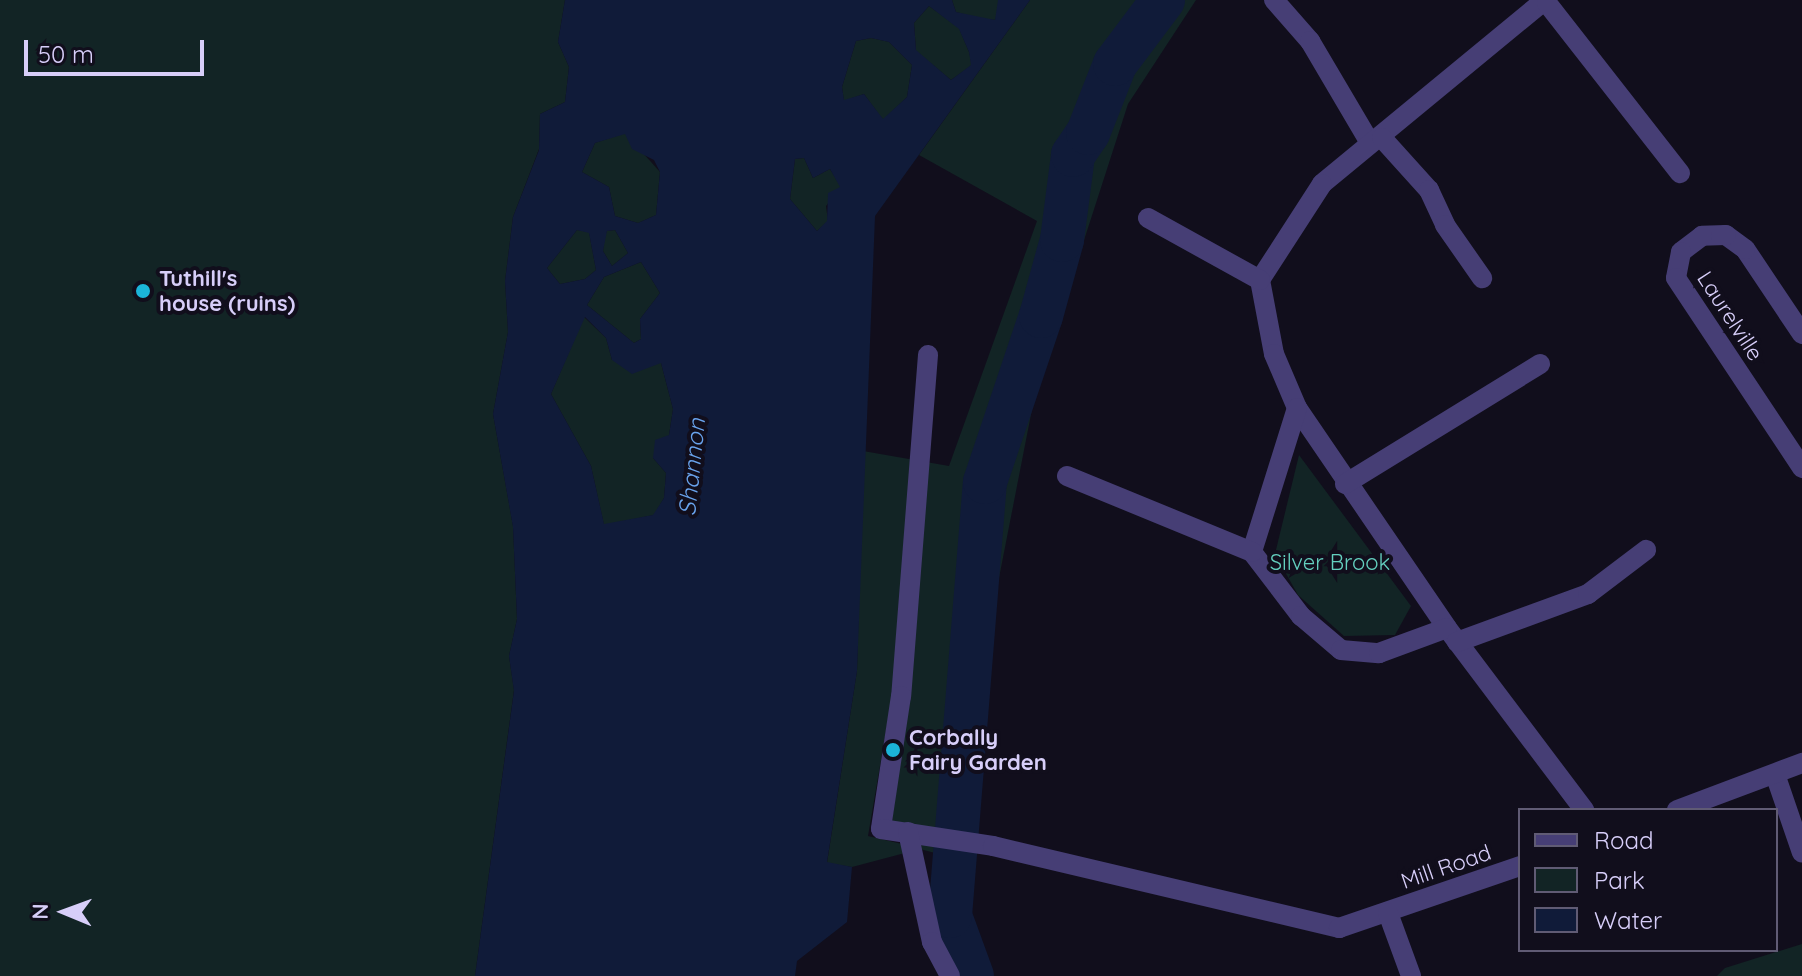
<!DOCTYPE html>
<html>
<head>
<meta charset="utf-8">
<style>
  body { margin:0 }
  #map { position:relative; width:1802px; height:976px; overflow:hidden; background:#110e1c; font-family:Quicksand,sans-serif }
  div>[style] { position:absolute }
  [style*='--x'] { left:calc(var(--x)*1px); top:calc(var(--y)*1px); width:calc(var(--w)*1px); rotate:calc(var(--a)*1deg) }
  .green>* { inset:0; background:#122425 }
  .water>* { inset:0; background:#101b39 }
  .river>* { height:44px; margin:-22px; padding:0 22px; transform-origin:22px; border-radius:22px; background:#101b39 }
  .minor>* { height:20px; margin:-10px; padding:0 10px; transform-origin:10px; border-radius:10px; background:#463e75 }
  .dots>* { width:22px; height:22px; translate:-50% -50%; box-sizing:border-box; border:4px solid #110e1c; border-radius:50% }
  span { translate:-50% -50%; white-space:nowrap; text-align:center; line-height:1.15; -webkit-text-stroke:8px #110e1c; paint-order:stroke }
  .poi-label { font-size:22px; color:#d7cef9; font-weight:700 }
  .left { translate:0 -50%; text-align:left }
  .street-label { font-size:22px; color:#d7cef9 }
  .park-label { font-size:22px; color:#64cfbf }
  .water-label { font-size:24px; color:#69a3ed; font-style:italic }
  .legend { position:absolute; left:1518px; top:808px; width:260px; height:144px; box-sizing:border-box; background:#110e1c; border:2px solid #605b74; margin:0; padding:10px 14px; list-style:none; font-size:24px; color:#d7cef9 }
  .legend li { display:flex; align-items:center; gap:16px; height:40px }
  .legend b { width:40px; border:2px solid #605b74 }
  .north { position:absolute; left:24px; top:872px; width:80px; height:80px; -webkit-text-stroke:6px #110e1c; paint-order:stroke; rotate:271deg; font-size:22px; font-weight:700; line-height:32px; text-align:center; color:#d7cef9 }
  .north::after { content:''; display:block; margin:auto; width:28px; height:36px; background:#d7cef9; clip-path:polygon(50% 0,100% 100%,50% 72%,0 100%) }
  .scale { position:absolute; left:24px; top:40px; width:180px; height:36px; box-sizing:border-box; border:4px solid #d7cef9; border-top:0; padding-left:10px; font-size:24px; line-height:28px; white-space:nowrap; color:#d7cef9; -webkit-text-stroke:6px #110e1c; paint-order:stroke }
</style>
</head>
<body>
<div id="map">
  <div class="green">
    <i style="clip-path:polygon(0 0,565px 0,558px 42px,569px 67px,565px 102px,540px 114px,539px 149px,513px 217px,505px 281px,508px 332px,493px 414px,513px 526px,517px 619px,509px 656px,514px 690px,475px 976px,0 976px)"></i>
    <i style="clip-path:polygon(952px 0,998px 0,1000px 10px,995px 20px,978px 18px,956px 12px)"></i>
    <i style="clip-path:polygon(evenodd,1030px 0,1196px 0,1128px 104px,1036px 389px,979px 680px,969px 862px,920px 849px,852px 867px,827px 863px,857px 671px,863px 451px,949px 466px,1037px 221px,919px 155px,1030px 0,895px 678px,911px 681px,892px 821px,919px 848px,868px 836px,895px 678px)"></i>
    <i style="clip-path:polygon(929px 6px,959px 28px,969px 52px,972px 65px,951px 80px,916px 51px,914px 23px)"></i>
    <i style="clip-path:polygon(871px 38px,889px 42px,912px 65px,907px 97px,883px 120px,864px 94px,844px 101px,842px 87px,856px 41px)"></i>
    <i style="clip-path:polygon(625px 133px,660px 172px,656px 215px,638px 223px,615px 216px,609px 187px,582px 172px,595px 143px)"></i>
    <i style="clip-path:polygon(804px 158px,813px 178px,830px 169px,841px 187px,826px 206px,828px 221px,817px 231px,790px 199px,795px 159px)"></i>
    <i style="clip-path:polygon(577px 230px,589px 232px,596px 270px,585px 279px,560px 284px,547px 268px)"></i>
    <i style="clip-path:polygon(615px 230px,628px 253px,612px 266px,603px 251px,604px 239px,607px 231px)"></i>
    <i style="clip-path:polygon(641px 262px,660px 293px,640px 319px,641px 339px,634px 343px,587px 305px,604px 277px)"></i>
    <i style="clip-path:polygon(584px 317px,606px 338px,612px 360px,661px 363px,673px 409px,669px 435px,653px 458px,666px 473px,664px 498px,654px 515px,604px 525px,591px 466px,551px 394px)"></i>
    <i style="clip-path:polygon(1299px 455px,1411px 606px,1395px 635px,1344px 636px,1298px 595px,1275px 554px)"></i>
    <i style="clip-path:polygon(1802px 944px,1802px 976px,1717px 976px,1725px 968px)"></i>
  </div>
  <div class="water">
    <i style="clip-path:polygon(evenodd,565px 0,952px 0,956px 12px,995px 20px,998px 0,1030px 0,875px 216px,857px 671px,827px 862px,852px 867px,847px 922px,797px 961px,795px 976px,475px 976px,514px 691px,509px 656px,517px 619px,513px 527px,493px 414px,508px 332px,505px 281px,513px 217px,539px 150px,540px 114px,565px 102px,569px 67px,558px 42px,565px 0,929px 6px,959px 29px,969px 52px,971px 65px,951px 80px,916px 50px,914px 23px,929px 6px,565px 0,871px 38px,889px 42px,912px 65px,907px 97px,883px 119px,864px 94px,844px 100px,842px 87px,856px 41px,871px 38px,565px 0,625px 134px,632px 149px,654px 160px,660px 172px,656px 215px,638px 223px,615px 216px,609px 187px,582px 172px,595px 143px,625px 134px,565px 0,804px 158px,813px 178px,830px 169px,840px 187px,828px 193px,827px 221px,817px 231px,790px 199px,795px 159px,804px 158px,565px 0,577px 230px,589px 233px,596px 270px,585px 279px,560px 284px,547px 268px,577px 230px,565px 0,615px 230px,628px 253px,612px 266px,603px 251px,607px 231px,615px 230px,565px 0,641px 262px,660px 293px,640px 319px,641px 339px,634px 343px,587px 305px,604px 277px,641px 262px,565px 0,585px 317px,606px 338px,612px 360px,632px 374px,661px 363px,673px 409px,669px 435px,655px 440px,653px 458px,666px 473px,664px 498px,653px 515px,604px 524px,591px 466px,551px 394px,585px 317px)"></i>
  </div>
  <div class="river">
    <i style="--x:972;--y:976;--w:64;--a:-110.1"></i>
    <i style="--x:950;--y:916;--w:435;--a:-85.4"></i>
    <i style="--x:985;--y:482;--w:175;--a:-71.4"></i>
    <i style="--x:1041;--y:316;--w:79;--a:-74.6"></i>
    <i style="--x:1062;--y:240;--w:86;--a:-82.6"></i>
    <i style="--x:1073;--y:155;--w:27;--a:-56"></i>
    <i style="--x:1088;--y:133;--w:74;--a:-68.6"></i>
    <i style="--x:1115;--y:64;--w:80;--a:-53.1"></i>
  </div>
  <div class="minor">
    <i style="--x:1274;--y:0;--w:55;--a:48.7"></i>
    <i style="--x:1310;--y:41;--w:116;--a:59.5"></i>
    <i style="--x:1545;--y:0;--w:289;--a:140.5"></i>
    <i style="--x:1322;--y:184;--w:114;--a:122.9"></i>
    <i style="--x:1260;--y:280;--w:75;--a:79.3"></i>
    <i style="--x:1274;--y:354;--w:59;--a:66.9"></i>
    <i style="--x:1297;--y:408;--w:266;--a:55.7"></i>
    <i style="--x:1447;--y:628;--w:228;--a:53"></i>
    <i style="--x:1547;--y:3;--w:216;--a:52"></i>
    <i style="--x:1382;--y:138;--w:70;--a:47.9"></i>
    <i style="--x:1429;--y:190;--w:38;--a:65"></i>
    <i style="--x:1445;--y:225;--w:65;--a:55.1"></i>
    <i style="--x:1148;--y:218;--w:128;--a:29"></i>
    <i style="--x:1802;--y:334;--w:102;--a:-123.8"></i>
    <i style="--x:1745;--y:249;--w:24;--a:-144"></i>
    <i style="--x:1726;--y:235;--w:24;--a:178"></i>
    <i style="--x:1702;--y:236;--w:26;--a:143"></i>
    <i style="--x:1681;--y:252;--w:26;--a:101"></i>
    <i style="--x:1676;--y:278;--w:228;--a:56.4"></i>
    <i style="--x:928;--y:355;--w:342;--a:94.5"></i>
    <i style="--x:901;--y:696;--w:134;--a:98.6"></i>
    <i style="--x:881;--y:829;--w:113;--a:8.6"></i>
    <i style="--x:993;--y:846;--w:356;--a:13.3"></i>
    <i style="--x:1339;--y:928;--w:191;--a:-18.9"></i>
    <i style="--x:1297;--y:408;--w:151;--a:107.4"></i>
    <i style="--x:1252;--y:552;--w:81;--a:52.6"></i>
    <i style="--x:1301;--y:616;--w:52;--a:40.4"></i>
    <i style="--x:1341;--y:650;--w:38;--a:5"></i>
    <i style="--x:1379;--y:653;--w:72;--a:-20.2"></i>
    <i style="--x:1067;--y:476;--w:200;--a:22.3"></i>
    <i style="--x:1345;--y:484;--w:229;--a:-31.6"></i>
    <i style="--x:1457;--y:642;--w:140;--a:-20.1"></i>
    <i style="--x:1588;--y:594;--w:73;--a:-37.2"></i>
    <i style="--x:1775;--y:774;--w:83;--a:71.1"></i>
    <i style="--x:1677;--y:810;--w:134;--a:-20.6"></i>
    <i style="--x:908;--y:832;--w:113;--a:77.7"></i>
    <i style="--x:932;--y:942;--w:38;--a:62"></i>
    <i style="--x:1388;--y:913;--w:67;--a:69.9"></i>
  </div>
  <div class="dots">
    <i style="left:143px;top:291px;background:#1bb4d9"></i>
    <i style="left:893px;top:750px;background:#1bb4d9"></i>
  </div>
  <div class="poi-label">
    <span class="left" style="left:159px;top:291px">Tuthill's<br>house (ruins)</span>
    <span class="left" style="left:909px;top:750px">Corbally<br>Fairy Garden</span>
  </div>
  <div class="street-label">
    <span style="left:1730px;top:316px;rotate:57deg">Laurelville</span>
    <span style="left:1446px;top:867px;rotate:-19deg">Mill Road</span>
  </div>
  <div class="park-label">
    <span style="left:1330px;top:563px">Silver Brook</span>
  </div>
  <div class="water-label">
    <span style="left:692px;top:467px;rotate:-84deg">Shannon</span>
  </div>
  <ul class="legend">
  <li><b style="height:10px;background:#463e75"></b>Road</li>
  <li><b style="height:22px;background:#122425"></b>Park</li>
  <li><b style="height:22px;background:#101b39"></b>Water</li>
  </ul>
  <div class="north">N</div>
  <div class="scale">50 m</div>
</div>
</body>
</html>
